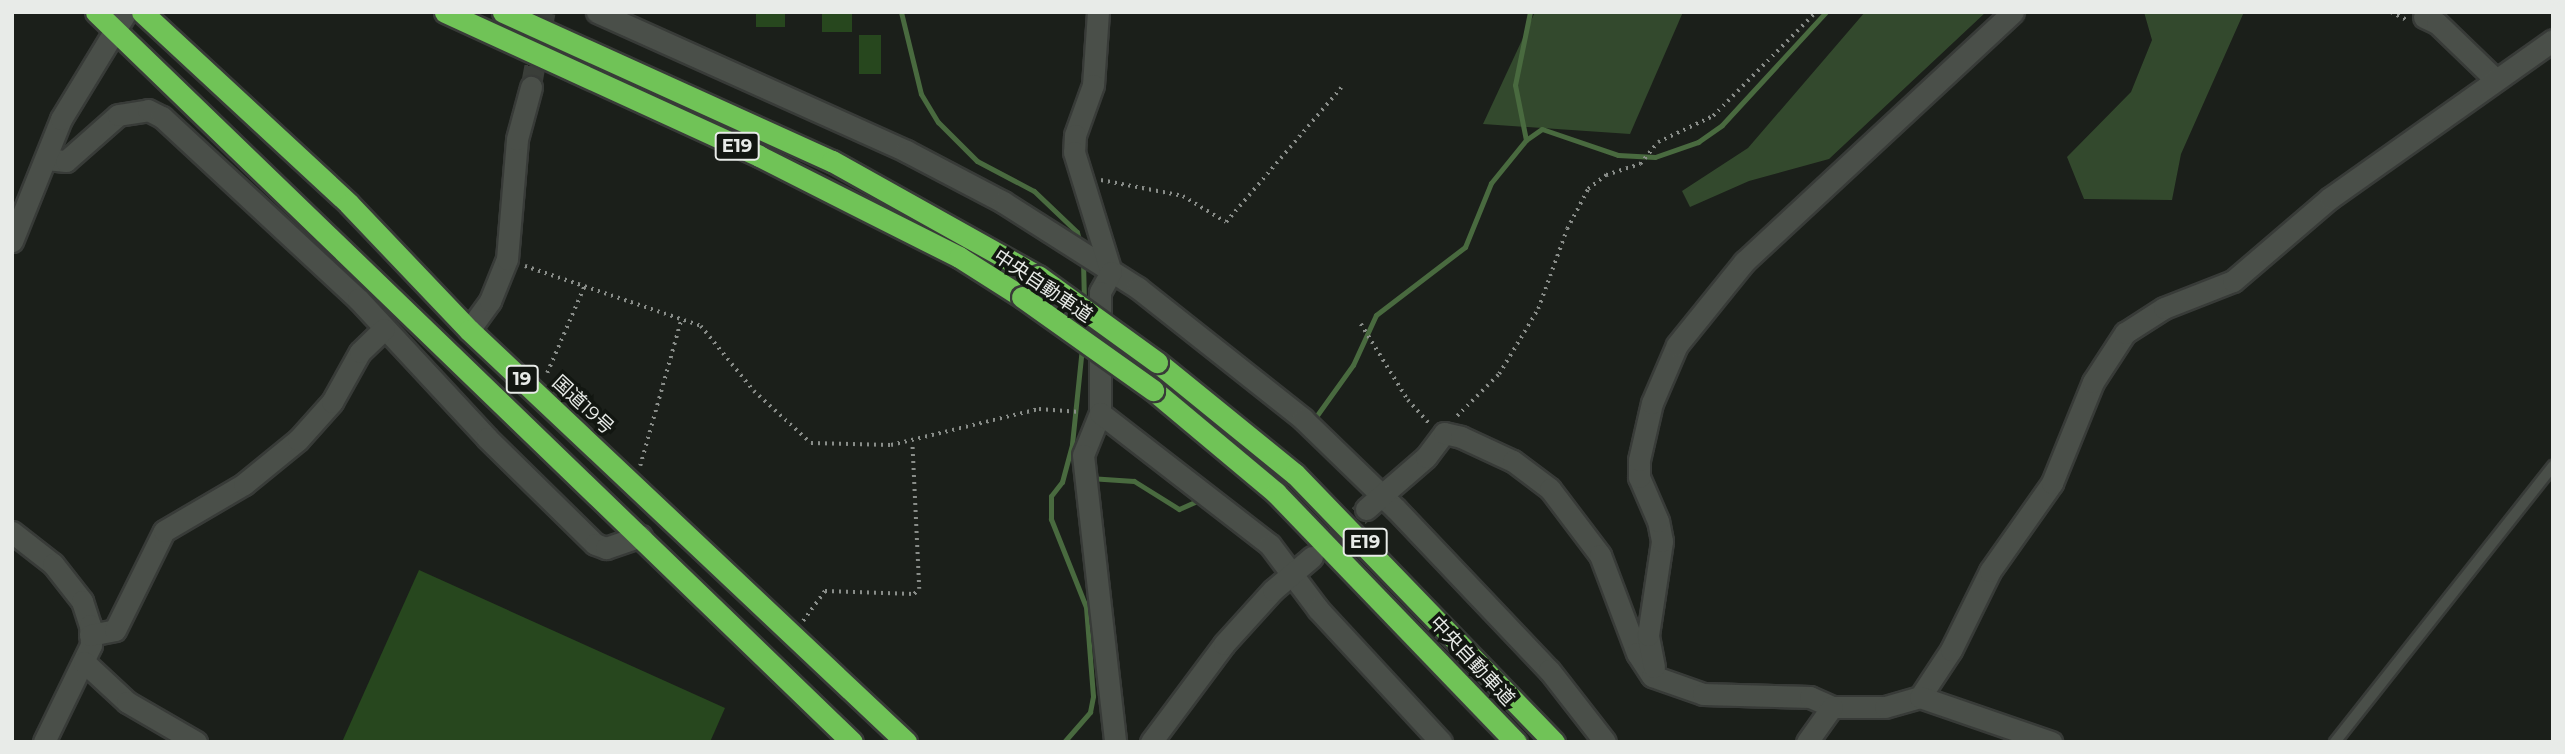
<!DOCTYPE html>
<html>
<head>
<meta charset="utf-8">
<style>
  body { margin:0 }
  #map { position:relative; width:2565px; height:754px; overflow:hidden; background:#1b1f1a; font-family:Montserrat,"Noto Sans JP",sans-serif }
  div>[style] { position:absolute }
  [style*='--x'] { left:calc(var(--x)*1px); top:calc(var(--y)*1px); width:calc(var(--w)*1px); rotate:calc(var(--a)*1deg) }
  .green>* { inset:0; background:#33492d }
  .stream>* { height:5px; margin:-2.5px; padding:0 2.5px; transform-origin:2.5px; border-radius:2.5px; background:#496a3f }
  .building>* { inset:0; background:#27471e; transform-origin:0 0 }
  .street-tunnel>* { height:21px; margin-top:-10.5px; transform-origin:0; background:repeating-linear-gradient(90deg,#3a3e39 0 21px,transparent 0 31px) }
  .path>* { height:3.5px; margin-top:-1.75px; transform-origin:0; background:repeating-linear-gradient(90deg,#898d89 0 2px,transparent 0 7px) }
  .roads { filter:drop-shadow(2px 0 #383b38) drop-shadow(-2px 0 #383b38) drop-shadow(0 2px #383b38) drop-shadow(0 -2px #383b38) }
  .lane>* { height:10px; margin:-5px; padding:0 5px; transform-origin:5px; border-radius:5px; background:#4a4f49 }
  .street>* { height:21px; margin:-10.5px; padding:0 10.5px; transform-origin:10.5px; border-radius:10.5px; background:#4a4f49 }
  .highway>* { height:21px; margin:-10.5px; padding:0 10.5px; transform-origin:10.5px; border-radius:10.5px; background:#70c357 }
  .bridges { filter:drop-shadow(2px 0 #383b38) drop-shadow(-2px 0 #383b38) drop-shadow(0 2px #383b38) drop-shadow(0 -2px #383b38) }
  .highway-bridge>* { height:21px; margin:-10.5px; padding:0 10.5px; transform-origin:10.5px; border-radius:10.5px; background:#70c357 }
  span { translate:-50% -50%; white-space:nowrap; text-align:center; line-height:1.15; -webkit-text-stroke:7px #121611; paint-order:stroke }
  .shield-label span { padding:2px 5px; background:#121611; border:2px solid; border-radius:5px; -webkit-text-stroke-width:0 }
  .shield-label { font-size:18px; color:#e8ebe8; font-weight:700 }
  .street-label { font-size:19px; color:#e8ebe8 }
  .frame { position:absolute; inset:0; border:14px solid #e8ebe8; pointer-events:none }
</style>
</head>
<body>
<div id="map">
  <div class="green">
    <i style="clip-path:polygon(1535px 12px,1683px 12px,1630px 134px,1483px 124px)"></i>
    <i style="clip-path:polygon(1865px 12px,1986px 12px,1829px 159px,1749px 181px,1690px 207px,1682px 191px,1748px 148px)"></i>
    <i style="clip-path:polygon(2144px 12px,2244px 12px,2181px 154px,2172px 200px,2084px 199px,2067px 157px,2131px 92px,2152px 40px)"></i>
  </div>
  <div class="stream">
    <i style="--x:901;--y:12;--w:84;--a:76.3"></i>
    <i style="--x:921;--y:94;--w:33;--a:59"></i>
    <i style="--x:938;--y:122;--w:55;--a:45"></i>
    <i style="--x:977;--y:161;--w:64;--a:27.8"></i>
    <i style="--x:1034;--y:191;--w:59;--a:43.6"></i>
    <i style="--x:1077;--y:232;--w:12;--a:76"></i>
    <i style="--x:1526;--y:140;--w:56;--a:-101.3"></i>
    <i style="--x:1515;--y:85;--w:75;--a:-78.4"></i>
    <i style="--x:1083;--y:261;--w:42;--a:88.6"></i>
    <i style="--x:1315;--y:418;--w:65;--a:-54.4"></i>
    <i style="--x:1353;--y:365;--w:55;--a:-65.3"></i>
    <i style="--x:1376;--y:315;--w:112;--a:-37.4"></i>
    <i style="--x:1465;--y:247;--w:69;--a:-67.9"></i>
    <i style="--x:1491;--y:183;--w:55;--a:-50.9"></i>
    <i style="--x:1526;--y:140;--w:19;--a:-35"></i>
    <i style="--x:1542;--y:129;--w:80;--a:18.9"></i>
    <i style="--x:1618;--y:155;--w:37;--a:3"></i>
    <i style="--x:1655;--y:157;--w:46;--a:-19.2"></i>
    <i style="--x:1698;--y:142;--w:29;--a:-35"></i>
    <i style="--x:1722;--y:125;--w:154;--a:-47.4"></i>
    <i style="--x:1089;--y:478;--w:45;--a:3.8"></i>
    <i style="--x:1134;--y:481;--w:53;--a:31.9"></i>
    <i style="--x:1179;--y:509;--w:24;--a:-24"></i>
    <i style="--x:1064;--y:742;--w:40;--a:-49"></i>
    <i style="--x:1090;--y:712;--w:16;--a:-79"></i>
    <i style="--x:1093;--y:696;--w:89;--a:-94.5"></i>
    <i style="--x:1086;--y:607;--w:95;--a:-111.7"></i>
    <i style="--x:1051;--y:519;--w:23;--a:-90"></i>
    <i style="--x:1051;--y:496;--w:18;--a:-52"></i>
    <i style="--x:1062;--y:482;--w:39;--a:-75"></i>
    <i style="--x:1072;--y:444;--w:97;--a:-84.1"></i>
  </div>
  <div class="building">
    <i style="left:756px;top:12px;width:29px;height:15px"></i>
    <i style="left:822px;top:12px;width:30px;height:20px"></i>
    <i style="left:859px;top:35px;width:22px;height:39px"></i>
    <i style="clip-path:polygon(419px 570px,725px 708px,710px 742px,342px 742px)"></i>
  </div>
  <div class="street-tunnel">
    <i style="--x:531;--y:87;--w:76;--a:-79.4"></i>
    <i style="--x:1312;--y:556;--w:72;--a:-41"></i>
  </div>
  <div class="path">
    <i style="--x:2391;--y:12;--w:18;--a:27"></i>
    <i style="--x:1101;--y:180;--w:84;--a:11"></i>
    <i style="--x:1183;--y:196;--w:50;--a:31.2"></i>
    <i style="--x:1226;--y:222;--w:177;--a:-49.4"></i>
    <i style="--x:525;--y:266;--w:186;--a:18.8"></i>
    <i style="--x:701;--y:326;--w:84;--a:50.8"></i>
    <i style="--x:754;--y:391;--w:77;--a:42.4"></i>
    <i style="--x:811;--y:443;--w:80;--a:1.4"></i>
    <i style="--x:891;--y:445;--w:152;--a:-13.7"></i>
    <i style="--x:1039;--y:409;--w:41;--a:4.2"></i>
    <i style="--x:1361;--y:324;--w:89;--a:58.3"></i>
    <i style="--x:1408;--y:400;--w:31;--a:48"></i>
    <i style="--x:547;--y:373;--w:94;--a:-66.7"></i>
    <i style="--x:1457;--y:416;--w:59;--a:-45"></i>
    <i style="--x:1499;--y:374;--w:76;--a:-59"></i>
    <i style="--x:1538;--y:309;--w:85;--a:-70.1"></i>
    <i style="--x:1567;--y:229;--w:45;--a:-62.3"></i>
    <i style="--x:1588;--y:189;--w:23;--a:-38"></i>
    <i style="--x:1606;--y:175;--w:36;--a:-18"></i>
    <i style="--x:1640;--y:164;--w:28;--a:-51"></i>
    <i style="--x:1658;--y:142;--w:61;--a:-25.3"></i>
    <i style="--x:1713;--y:116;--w:146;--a:-45.3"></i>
    <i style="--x:640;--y:466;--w:152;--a:-74.3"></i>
    <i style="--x:803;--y:621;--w:37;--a:-54"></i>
    <i style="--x:825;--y:591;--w:89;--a:1.9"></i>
    <i style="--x:914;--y:594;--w:7;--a:-45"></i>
    <i style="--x:919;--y:589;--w:146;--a:-92.7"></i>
  </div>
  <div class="roads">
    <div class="lane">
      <i style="--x:2335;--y:742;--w:352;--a:-51.7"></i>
    </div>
    <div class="street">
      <i style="--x:597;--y:12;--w:339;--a:24.2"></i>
      <i style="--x:906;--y:151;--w:110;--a:27.7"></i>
      <i style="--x:1003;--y:202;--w:160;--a:32.5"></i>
      <i style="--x:1138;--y:288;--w:211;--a:38.4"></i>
      <i style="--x:1303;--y:419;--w:128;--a:44.1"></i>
      <i style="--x:1395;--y:508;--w:224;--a:46.5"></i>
      <i style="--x:1549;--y:670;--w:91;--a:52.1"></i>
      <i style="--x:1098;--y:12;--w:73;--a:93.9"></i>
      <i style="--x:1093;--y:85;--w:53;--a:109.8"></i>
      <i style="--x:1075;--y:135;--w:17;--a:93"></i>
      <i style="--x:1074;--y:152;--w:126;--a:72.9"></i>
      <i style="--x:1111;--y:272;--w:23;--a:119"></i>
      <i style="--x:1100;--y:292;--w:121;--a:90"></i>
      <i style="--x:1100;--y:413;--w:45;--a:112"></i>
      <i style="--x:1083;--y:455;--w:289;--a:83.6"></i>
      <i style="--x:2424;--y:17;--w:14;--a:25"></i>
      <i style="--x:2437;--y:23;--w:82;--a:44"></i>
      <i style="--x:46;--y:159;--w:20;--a:6"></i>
      <i style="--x:66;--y:161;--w:69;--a:-41.5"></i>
      <i style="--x:118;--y:115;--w:30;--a:-9"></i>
      <i style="--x:148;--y:110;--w:16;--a:27"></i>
      <i style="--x:162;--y:117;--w:267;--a:42.9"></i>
      <i style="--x:358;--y:299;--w:190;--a:47.1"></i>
      <i style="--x:487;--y:438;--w:151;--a:44.5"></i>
      <i style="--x:595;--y:544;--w:12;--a:20"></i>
      <i style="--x:606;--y:548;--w:37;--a:-19"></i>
      <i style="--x:12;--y:241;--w:131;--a:-68.1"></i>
      <i style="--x:61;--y:119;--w:125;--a:-58.7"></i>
      <i style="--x:469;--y:330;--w:36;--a:-54"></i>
      <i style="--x:490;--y:301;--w:45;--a:-68"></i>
      <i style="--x:507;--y:259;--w:120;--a:-85.2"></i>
      <i style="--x:517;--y:139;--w:54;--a:-74.9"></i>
      <i style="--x:1100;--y:413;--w:215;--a:37.8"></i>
      <i style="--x:1270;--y:545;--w:80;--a:53.1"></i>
      <i style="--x:1318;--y:609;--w:181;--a:47.2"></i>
      <i style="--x:1366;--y:509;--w:79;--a:-40.9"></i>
      <i style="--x:1426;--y:457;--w:30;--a:-53"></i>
      <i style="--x:1444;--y:433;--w:17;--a:13"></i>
      <i style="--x:1461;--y:437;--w:57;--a:24.8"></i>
      <i style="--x:1513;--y:461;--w:46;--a:37.1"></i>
      <i style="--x:1550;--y:489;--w:83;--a:52.9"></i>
      <i style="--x:1600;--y:555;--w:105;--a:69.3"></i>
      <i style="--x:1637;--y:653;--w:27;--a:57"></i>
      <i style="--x:1652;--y:676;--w:54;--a:19.4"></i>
      <i style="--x:1703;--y:694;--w:107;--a:1.6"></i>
      <i style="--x:1810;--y:697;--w:24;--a:24"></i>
      <i style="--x:1832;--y:707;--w:53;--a:0"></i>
      <i style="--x:1885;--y:707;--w:36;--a:-16"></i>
      <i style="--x:1920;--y:697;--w:56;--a:-56.6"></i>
      <i style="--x:1951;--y:650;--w:88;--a:-63.7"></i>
      <i style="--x:1990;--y:571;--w:108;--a:-54.8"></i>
      <i style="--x:2052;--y:483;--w:109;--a:-67.9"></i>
      <i style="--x:2093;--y:382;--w:59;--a:-56.9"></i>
      <i style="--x:2125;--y:333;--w:46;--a:-32.7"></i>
      <i style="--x:2164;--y:308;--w:74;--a:-21.4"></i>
      <i style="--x:2233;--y:281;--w:128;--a:-40.6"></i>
      <i style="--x:2330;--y:198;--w:273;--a:-35.3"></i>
      <i style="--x:12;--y:532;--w:52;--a:38"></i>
      <i style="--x:53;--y:564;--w:47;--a:51.9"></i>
      <i style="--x:82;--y:601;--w:25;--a:72"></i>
      <i style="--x:90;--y:625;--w:20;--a:87"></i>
      <i style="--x:91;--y:645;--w:108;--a:115.9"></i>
      <i style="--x:90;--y:635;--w:25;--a:-11"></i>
      <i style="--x:115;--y:630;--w:110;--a:-63.7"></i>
      <i style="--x:164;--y:531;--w:93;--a:-30.4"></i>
      <i style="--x:244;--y:484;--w:70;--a:-39.2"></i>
      <i style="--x:298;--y:440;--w:51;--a:-48.2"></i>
      <i style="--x:332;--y:402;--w:57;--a:-60.8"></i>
      <i style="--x:360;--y:352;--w:33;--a:-44"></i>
      <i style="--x:84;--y:662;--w:59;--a:42.9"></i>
      <i style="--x:127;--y:702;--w:80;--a:30.1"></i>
      <i style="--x:1654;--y:667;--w:33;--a:-101"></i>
      <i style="--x:1648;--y:635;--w:95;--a:-81.5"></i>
      <i style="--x:1662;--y:541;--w:20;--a:-101"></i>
      <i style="--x:1658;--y:521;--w:48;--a:-113.4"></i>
      <i style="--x:1639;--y:477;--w:17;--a:-90"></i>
      <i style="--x:1639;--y:460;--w:58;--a:-77.2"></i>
      <i style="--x:1652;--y:403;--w:63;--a:-66.7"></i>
      <i style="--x:1677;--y:345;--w:107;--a:-51.1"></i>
      <i style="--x:1744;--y:262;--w:367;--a:-42.9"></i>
      <i style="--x:1920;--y:697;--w:139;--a:19"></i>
      <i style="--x:1151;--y:742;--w:122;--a:-53.3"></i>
      <i style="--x:1224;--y:644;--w:73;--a:-47.8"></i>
      <i style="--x:1273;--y:590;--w:51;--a:-40.2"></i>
      <i style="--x:1807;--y:742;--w:43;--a:-54.5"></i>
    </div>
    <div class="highway">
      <i style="--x:96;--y:12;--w:1051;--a:44"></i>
      <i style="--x:142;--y:12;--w:282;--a:42.8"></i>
      <i style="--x:349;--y:204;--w:174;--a:46.4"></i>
      <i style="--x:469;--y:330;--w:601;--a:43.31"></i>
      <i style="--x:445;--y:12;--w:345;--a:24.6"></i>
      <i style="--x:759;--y:156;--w:224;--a:26.8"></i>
      <i style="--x:959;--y:257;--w:75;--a:32.4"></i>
      <i style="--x:503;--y:12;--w:361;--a:24.4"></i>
      <i style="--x:832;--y:161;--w:236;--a:29.2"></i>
      <i style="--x:1157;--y:362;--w:178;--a:39.1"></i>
      <i style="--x:1295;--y:474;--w:373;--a:46"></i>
      <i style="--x:1153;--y:390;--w:160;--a:39.9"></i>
      <i style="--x:1276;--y:493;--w:346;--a:46.1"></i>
    </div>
  </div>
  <div class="bridges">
    <div class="highway-bridge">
      <i style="--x:1038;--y:276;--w:147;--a:35.9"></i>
      <i style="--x:1022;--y:297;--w:161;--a:35.4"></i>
    </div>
  </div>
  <div class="shield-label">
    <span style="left:737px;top:146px">E19</span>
    <span style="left:522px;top:379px">19</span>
    <span style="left:1365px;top:542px">E19</span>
  </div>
  <div class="street-label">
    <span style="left:1043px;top:286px;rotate:34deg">中央自動車道</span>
    <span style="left:583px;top:405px;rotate:43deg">国道19号</span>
    <span style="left:1472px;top:661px;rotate:47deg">中央自動車道</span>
  </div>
  <div class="frame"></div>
</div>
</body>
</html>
